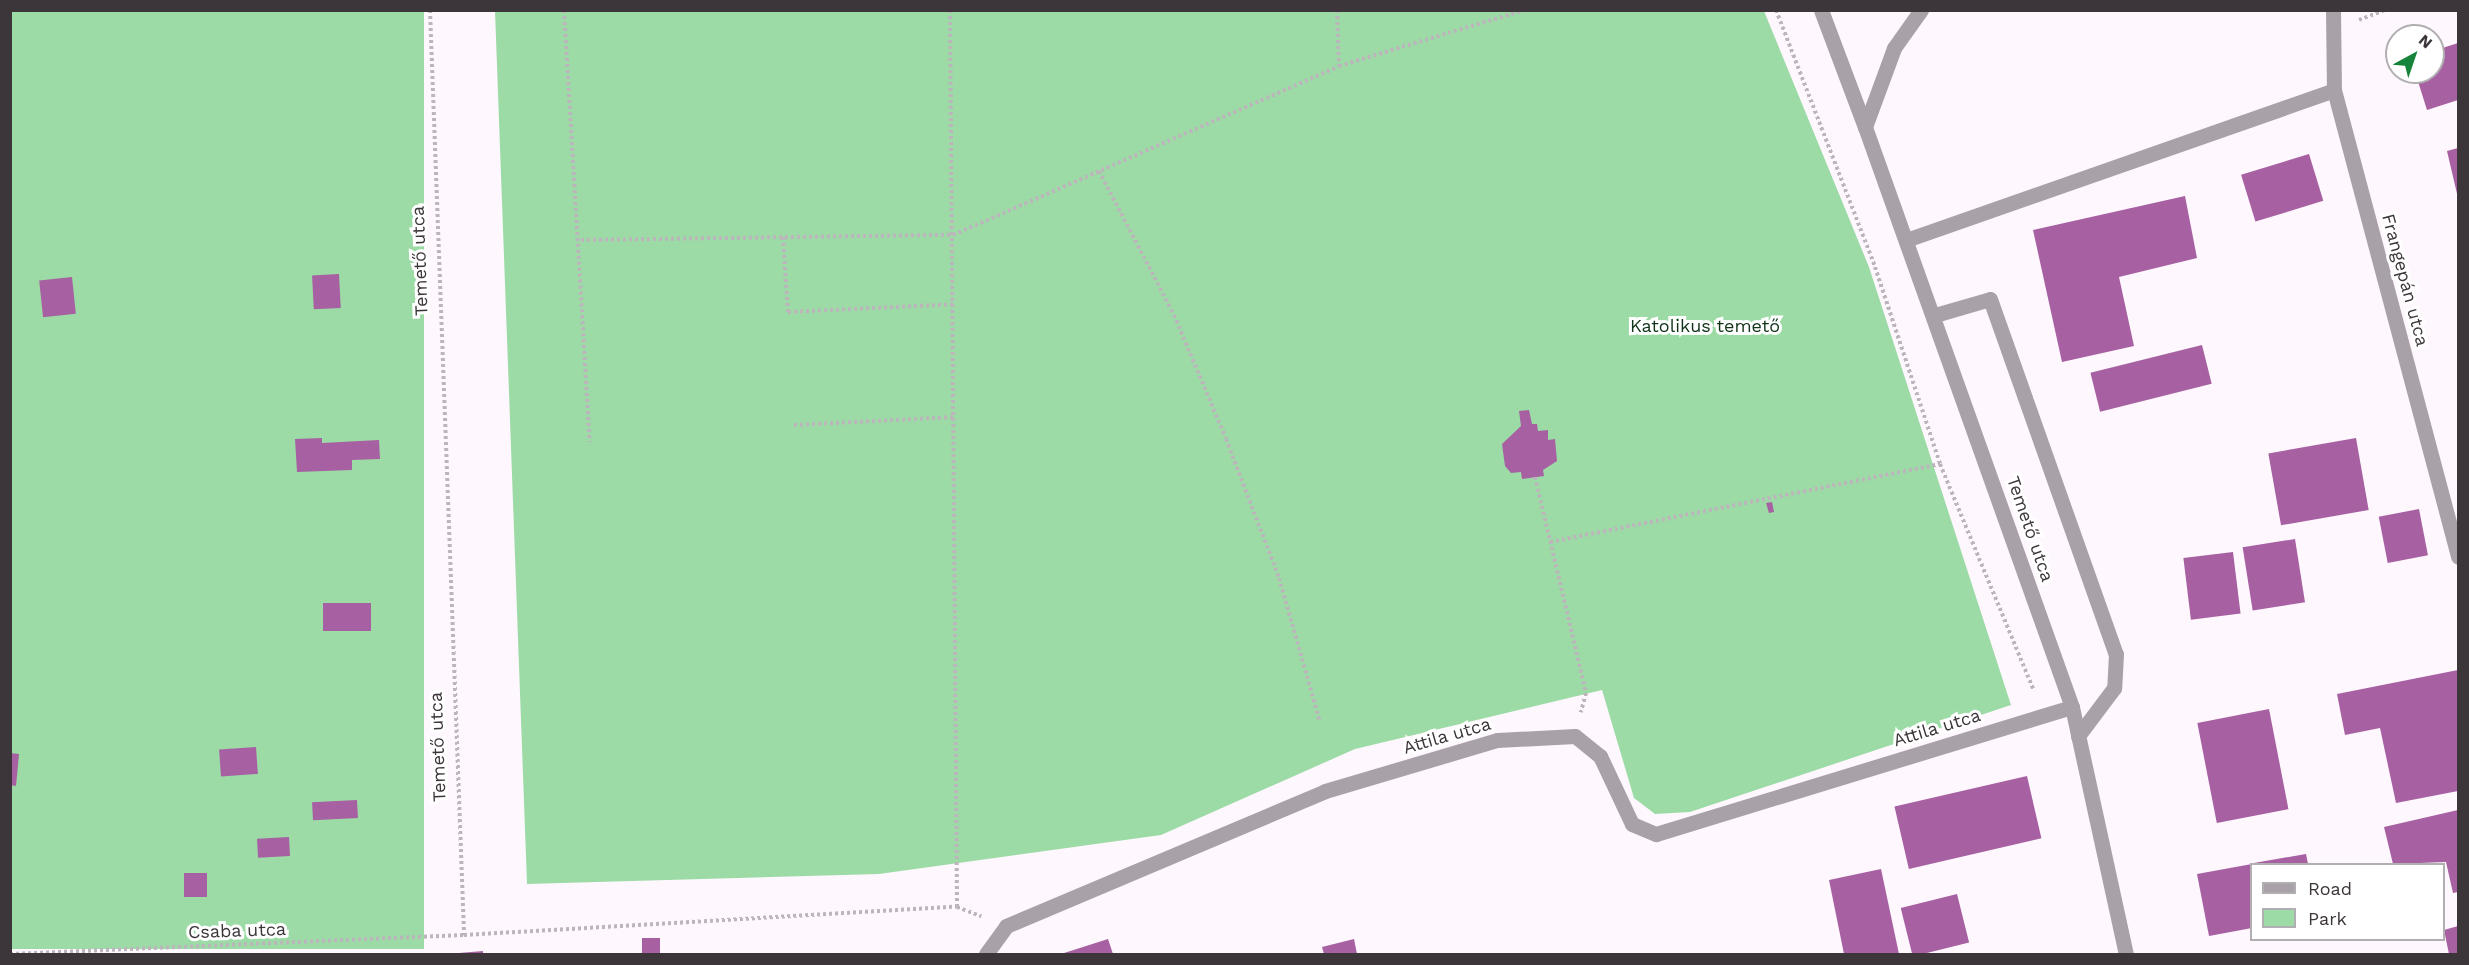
<!DOCTYPE html>
<html>
<head>
<meta charset="utf-8">
<style>
  body { margin:0 }
  #map { position:relative; width:2469px; height:965px; overflow:hidden; background:#fef7fd; font-family:"Work Sans",sans-serif }
  div>[style] { position:absolute }
  [style*='--x'] { left:calc(var(--x)*1px); top:calc(var(--y)*1px); width:calc(var(--w)*1px); rotate:calc(var(--a)*1deg) }
  .green>* { inset:0; background:#9cdba6; transform-origin:0 0 }
  .building>* { inset:0; background:#a760a2; transform-origin:0 0 }
  .path>* { height:4px; margin-top:-2px; transform-origin:0; background:repeating-linear-gradient(90deg,#bcb5bb 0 3px,transparent 0 6px) }
  .service>* { height:15px; margin:-7.5px; padding:0 7.5px; transform-origin:7.5px; border-radius:7.5px; background:#a8a2a8 }
  .minor>* { height:15px; margin:-7.5px; padding:0 7.5px; transform-origin:7.5px; border-radius:7.5px; background:#a8a2a8 }
  span { translate:-50% -50%; white-space:nowrap; text-align:center; line-height:1.15; -webkit-text-stroke:6px #fff; paint-order:stroke }
  .street-label { font-size:18px; color:#3c363b }
  .park-label { font-size:18px; color:#113419 }
  .frame { position:absolute; inset:0; border:12px solid #3c363b; pointer-events:none }
  .legend { position:absolute; left:2250px; top:863px; width:195px; height:78px; box-sizing:border-box; background:#fff; border:2px solid #b1afb1; margin:0; padding:8px 10px; list-style:none; font-size:18px; color:#3c363b }
  .legend li { display:flex; align-items:center; gap:12px; height:30px }
  .legend b { width:30px; border:2px solid #b1afb1 }
  .north { position:absolute; left:2385px; top:24px; width:60px; height:60px; box-sizing:border-box; background:#fff; border:2px solid #b1afb1; border-radius:50%; rotate:40deg; font-size:16px; font-weight:700; line-height:24px; text-align:center; color:#3c363b }
  .north::after { content:''; display:block; margin:auto; width:21px; height:27px; background:#17843b; clip-path:polygon(50% 0,100% 100%,50% 72%,0 100%) }
</style>
</head>
<body>
<div id="map">
  <div class="green">
    <i style="left:10px;top:11px;width:414px;height:938px"></i>
    <i style="clip-path:polygon(495px 11px,1764px 11px,1869px 267px,2011px 705px,1690px 812px,1655px 814px,1634px 798px,1602px 690px,1355px 749px,1161px 835px,879px 874px,527px 884px)"></i>
  </div>
  <div class="building">
    <i style="clip-path:polygon(2458px 43px,2458px 100px,2427px 110px,2415px 72px,2433px 72px,2433px 51px)"></i>
    <i style="clip-path:polygon(2458px 148px,2458px 198px,2447px 151px)"></i>
    <i style="left:2309px;top:154px;width:49px;height:71px;rotate:73deg"></i>
    <i style="clip-path:polygon(2185px 196px,2197px 258px,2119px 277px,2134px 346px,2062px 362px,2033px 230px)"></i>
    <i style="left:339px;top:274px;width:34px;height:27px;rotate:87deg"></i>
    <i style="left:72px;top:277px;width:37px;height:33px;rotate:84deg"></i>
    <i style="left:2202px;top:345px;width:40px;height:115px;rotate:76deg"></i>
    <i style="clip-path:polygon(1529px 410px,1532px 424px,1537px 424px,1538px 431px,1548px 430px,1548px 440px,1555px 439px,1557px 461px,1543px 470px,1544px 476px,1522px 479px,1521px 472px,1511px 473px,1505px 466px,1502px 444px,1521px 426px,1519px 411px)"></i>
    <i style="clip-path:polygon(322px 438px,322px 443px,379px 440px,380px 459px,352px 460px,352px 470px,297px 472px,295px 439px)"></i>
    <i style="left:2356px;top:438px;width:73px;height:89px;rotate:80deg"></i>
    <i style="clip-path:polygon(1772px 502px,1774px 512px,1769px 513px,1766px 503px)"></i>
    <i style="left:2419px;top:509px;width:47px;height:41px;rotate:79deg"></i>
    <i style="left:2295px;top:539px;width:64px;height:53px;rotate:81deg"></i>
    <i style="left:2233px;top:552px;width:62px;height:50px;rotate:83deg"></i>
    <i style="left:371px;top:603px;width:28px;height:48px;rotate:90deg"></i>
    <i style="clip-path:polygon(2458px 670px,2458px 791px,2396px 803px,2380px 728px,2345px 735px,2337px 694px)"></i>
    <i style="left:2269px;top:709px;width:102px;height:73px;rotate:79deg"></i>
    <i style="left:256px;top:747px;width:27px;height:37px;rotate:86deg"></i>
    <i style="clip-path:polygon(10px 753px,19px 754px,16px 786px,10px 785px)"></i>
    <i style="left:2027px;top:776px;width:64px;height:136px;rotate:77deg"></i>
    <i style="left:357px;top:800px;width:18px;height:45px;rotate:87deg"></i>
    <i style="clip-path:polygon(2458px 810px,2458px 892px,2453px 893px,2446px 862px,2393px 864px,2384px 827px)"></i>
    <i style="left:289px;top:837px;width:19px;height:32px;rotate:87deg"></i>
    <i style="clip-path:polygon(2306px 854px,2308px 864px,2254px 864px,2254px 863px)"></i>
    <i style="clip-path:polygon(2252px 864px,2252px 928px,2209px 936px,2197px 874px)"></i>
    <i style="clip-path:polygon(1881px 869px,1899px 954px,1844px 954px,1829px 880px)"></i>
    <i style="left:207px;top:873px;width:24px;height:23px;rotate:90deg"></i>
    <i style="left:1957px;top:894px;width:50px;height:58px;rotate:76deg"></i>
    <i style="clip-path:polygon(2458px 926px,2458px 954px,2449px 954px,2444px 930px)"></i>
    <i style="left:642px;top:938px;width:18px;height:15px"></i>
    <i style="clip-path:polygon(1108px 939px,1113px 954px,1061px 954px)"></i>
    <i style="clip-path:polygon(1354px 939px,1357px 954px,1324px 954px,1322px 947px)"></i>
    <i style="clip-path:polygon(483px 951px,483px 954px,459px 954px,459px 953px)"></i>
  </div>
  <div class="path">
    <i style="--x:430;--y:10;--w:926;--a:87.89"></i>
    <i style="--x:464;--y:935;--w:494;--a:-3.3"></i>
    <i style="--x:957;--y:907;--w:26;--a:21"></i>
    <i style="--x:564;--y:10;--w:433;--a:86.6"></i>
    <i style="--x:950;--y:10;--w:897;--a:89.55"></i>
    <i style="--x:1337;--y:10;--w:56;--a:88"></i>
    <i style="--x:1339;--y:66;--w:193;--a:-16.8"></i>
    <i style="--x:1776;--y:10;--w:275;--a:68.9"></i>
    <i style="--x:1875;--y:267;--w:207;--a:71.7"></i>
    <i style="--x:1940;--y:464;--w:246;--a:67.5"></i>
    <i style="--x:2359;--y:20;--w:28;--a:-21"></i>
    <i style="--x:1099;--y:171;--w:162;--a:62.5"></i>
    <i style="--x:1174;--y:315;--w:134;--a:67.2"></i>
    <i style="--x:1226;--y:439;--w:149;--a:69.1"></i>
    <i style="--x:1279;--y:578;--w:150;--a:74.1"></i>
    <i style="--x:783;--y:237;--w:75;--a:86.2"></i>
    <i style="--x:788;--y:312;--w:167;--a:-2.7"></i>
    <i style="--x:581;--y:240;--w:372;--a:-0.8"></i>
    <i style="--x:953;--y:235;--w:421;--a:-23.6"></i>
    <i style="--x:794;--y:425;--w:162;--a:-2.8"></i>
    <i style="--x:1535;--y:477;--w:222;--a:76.7"></i>
    <i style="--x:1586;--y:693;--w:20;--a:105"></i>
    <i style="--x:1550;--y:542;--w:398;--a:-11.3"></i>
    <i style="--x:10;--y:954;--w:454;--a:-2.4"></i>
  </div>
  <div class="service">
    <i style="--x:1821;--y:10;--w:125;--a:69.4"></i>
    <i style="--x:1865;--y:127;--w:84;--a:-69.8"></i>
    <i style="--x:1894;--y:48;--w:47;--a:-54.6"></i>
    <i style="--x:1935;--y:315;--w:57;--a:-16.2"></i>
    <i style="--x:1990;--y:299;--w:377;--a:70.5"></i>
    <i style="--x:2116;--y:654;--w:34;--a:93"></i>
    <i style="--x:2114;--y:688;--w:60;--a:126.9"></i>
  </div>
  <div class="minor">
    <i style="--x:2333;--y:10;--w:80;--a:89.3"></i>
    <i style="--x:2334;--y:90;--w:483;--a:75.1"></i>
    <i style="--x:1865;--y:127;--w:616;--a:70.36"></i>
    <i style="--x:2072;--y:707;--w:253;--a:77.7"></i>
    <i style="--x:1909;--y:239;--w:450;--a:-19.3"></i>
    <i style="--x:986;--y:954;--w:34;--a:-54"></i>
    <i style="--x:1006;--y:926;--w:346;--a:-22.9"></i>
    <i style="--x:1325;--y:791;--w:179;--a:-16.5"></i>
    <i style="--x:1497;--y:740;--w:78;--a:-2.9"></i>
    <i style="--x:1575;--y:736;--w:32;--a:39"></i>
    <i style="--x:1600;--y:756;--w:75;--a:64.8"></i>
    <i style="--x:1632;--y:824;--w:26;--a:23"></i>
    <i style="--x:1656;--y:834;--w:435;--a:-17"></i>
  </div>
  <div class="street-label">
    <span style="left:420px;top:261px;rotate:-92deg">Temető utca</span>
    <span style="left:2405px;top:280px;rotate:75deg">Frangepán utca</span>
    <span style="left:2030px;top:529px;rotate:71deg">Temető utca</span>
    <span style="left:1937px;top:728px;rotate:-17deg">Attila utca</span>
    <span style="left:1447px;top:736px;rotate:-16deg">Attila utca</span>
    <span style="left:438px;top:747px;rotate:-92deg">Temető utca</span>
    <span style="left:237px;top:931px;rotate:-2deg">Csaba utca</span>
  </div>
  <div class="park-label">
    <span style="left:1705px;top:326px">Katolikus temető</span>
  </div>
  <div class="frame"></div>
  <ul class="legend">
  <li><b style="height:8px;background:#a8a2a8"></b>Road</li>
  <li><b style="height:16px;background:#9cdba6"></b>Park</li>
  </ul>
  <div class="north">N</div>
</div>
</body>
</html>
